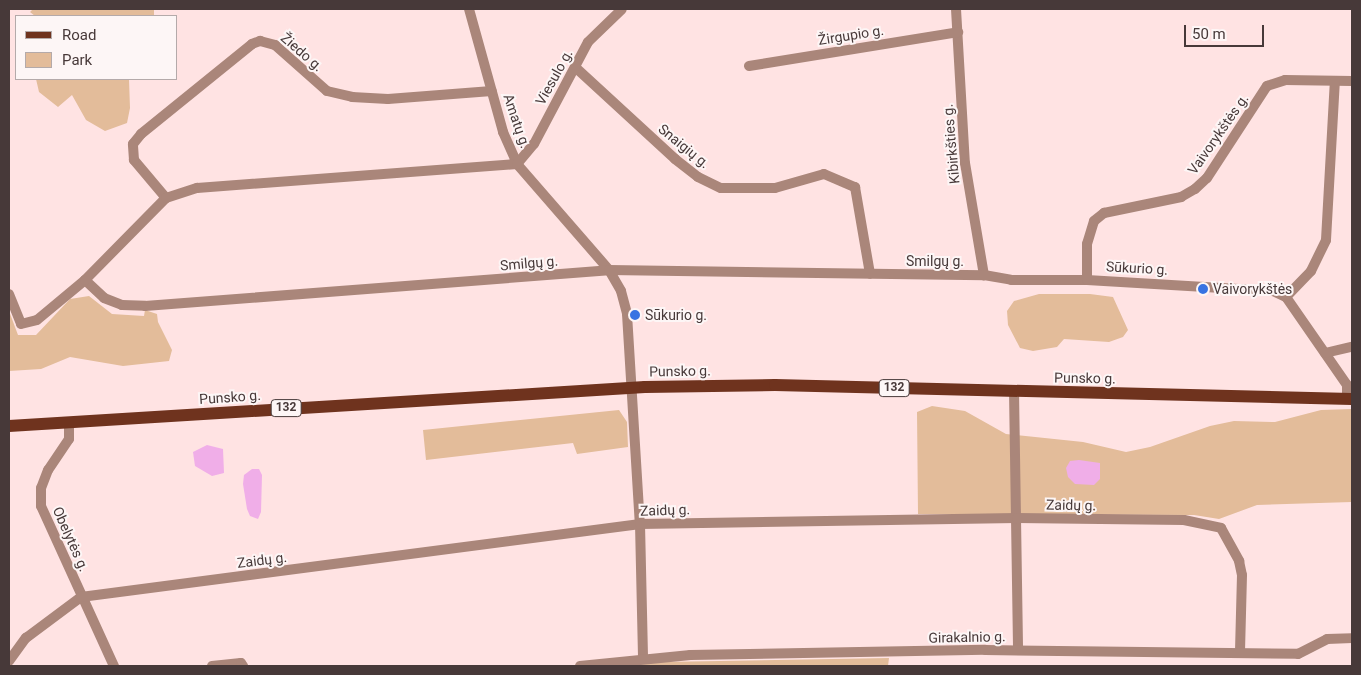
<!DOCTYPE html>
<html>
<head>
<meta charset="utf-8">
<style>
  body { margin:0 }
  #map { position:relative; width:1361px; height:675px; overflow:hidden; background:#ffe3e3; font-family:Roboto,sans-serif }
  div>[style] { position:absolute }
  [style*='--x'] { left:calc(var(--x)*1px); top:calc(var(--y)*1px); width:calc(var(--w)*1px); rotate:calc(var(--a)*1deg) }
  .green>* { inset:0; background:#e3bc9a }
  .water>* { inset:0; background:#f0aee8 }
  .street>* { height:10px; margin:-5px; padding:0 5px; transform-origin:5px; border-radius:5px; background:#aa867a }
  .primary>* { height:12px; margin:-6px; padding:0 6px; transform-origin:6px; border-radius:6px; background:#6f331e }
  .dots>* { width:14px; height:14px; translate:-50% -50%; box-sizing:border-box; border:2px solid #fdf6f6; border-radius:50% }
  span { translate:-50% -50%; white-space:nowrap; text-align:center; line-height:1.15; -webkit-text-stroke:4px #fdf6f6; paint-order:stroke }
  .shield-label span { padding:1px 4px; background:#fdf6f6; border:1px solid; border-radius:4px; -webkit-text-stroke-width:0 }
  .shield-label { font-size:12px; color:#473939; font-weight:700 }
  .street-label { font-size:14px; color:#473939 }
  .poi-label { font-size:14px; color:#473939 }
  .left { translate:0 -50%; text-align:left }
  .frame { position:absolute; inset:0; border:10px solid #473939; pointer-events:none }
  .legend { position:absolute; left:15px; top:15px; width:162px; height:65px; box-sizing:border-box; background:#fdf6f6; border:1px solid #b4aaaa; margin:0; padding:6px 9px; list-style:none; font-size:15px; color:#473939 }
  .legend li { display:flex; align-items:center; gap:10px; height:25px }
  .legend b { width:25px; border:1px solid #b4aaaa }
  .scale { position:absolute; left:1184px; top:25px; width:80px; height:22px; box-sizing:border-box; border:2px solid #473939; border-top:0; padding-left:6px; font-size:15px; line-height:18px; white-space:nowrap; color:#473939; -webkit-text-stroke:4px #fdf6f6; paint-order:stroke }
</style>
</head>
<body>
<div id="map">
  <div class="green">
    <i style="clip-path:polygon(33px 9px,160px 9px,154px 9px,154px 16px,35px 16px,30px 12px)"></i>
    <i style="clip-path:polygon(36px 79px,129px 79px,130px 108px,127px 123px,105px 131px,86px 120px,72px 95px,58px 107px,39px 92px)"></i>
    <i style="clip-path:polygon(1090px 294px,1113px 297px,1128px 330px,1123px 337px,1109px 342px,1064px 339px,1057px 347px,1033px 351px,1020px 348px,1008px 325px,1007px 311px,1014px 301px,1039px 294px)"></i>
    <i style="clip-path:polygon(89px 296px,112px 314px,144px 316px,145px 310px,157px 314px,158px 322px,172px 350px,169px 361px,123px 366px,70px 357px,41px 369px,9px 371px,9px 311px,18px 335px,36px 335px,70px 299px)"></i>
    <i style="clip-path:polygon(932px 406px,965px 411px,1006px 434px,1083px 442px,1126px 452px,1150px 447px,1210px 426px,1234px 421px,1275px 422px,1321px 410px,1352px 409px,1352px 502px,1257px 505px,1219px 519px,1194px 515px,918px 514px,917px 412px)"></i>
    <i style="clip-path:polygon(619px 410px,627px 422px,628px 447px,577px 454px,573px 443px,426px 460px,423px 430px)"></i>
    <i style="clip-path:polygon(889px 658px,888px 666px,621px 666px,661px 662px)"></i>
  </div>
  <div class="water">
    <i style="clip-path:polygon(207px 445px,223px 449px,224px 473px,212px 476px,195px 466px,193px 452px)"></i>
    <i style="clip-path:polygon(1079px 460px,1100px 463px,1100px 479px,1094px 485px,1075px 484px,1068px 477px,1066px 468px,1070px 461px)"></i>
    <i style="clip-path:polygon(252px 469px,259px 469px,262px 475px,261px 512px,258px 519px,250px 516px,247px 509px,243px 484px,244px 475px)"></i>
  </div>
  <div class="street">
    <i style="--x:469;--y:9;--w:128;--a:74.5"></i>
    <i style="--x:503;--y:132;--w:35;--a:66"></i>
    <i style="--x:517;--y:164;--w:140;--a:49"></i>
    <i style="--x:609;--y:270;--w:24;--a:60"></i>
    <i style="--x:621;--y:291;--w:24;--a:75"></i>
    <i style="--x:627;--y:314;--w:210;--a:86.5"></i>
    <i style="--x:640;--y:524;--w:134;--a:88.7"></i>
    <i style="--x:956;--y:9;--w:154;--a:86.7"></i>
    <i style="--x:965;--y:163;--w:114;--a:80.4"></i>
    <i style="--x:749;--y:66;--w:212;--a:-9.2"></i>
    <i style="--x:575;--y:67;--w:136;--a:42.6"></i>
    <i style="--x:675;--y:159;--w:29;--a:38"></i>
    <i style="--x:698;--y:177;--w:25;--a:26"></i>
    <i style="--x:721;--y:188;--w:54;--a:0"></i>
    <i style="--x:775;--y:188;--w:51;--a:-15.9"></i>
    <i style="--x:824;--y:174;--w:34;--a:23"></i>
    <i style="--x:855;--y:187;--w:88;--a:80.2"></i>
    <i style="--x:166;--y:198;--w:50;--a:-130.1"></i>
    <i style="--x:134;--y:160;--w:16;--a:-94"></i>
    <i style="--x:133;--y:144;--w:13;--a:-51"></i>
    <i style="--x:141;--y:134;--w:143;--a:-39"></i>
    <i style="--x:252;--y:44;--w:9;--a:-21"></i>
    <i style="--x:260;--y:41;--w:16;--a:15"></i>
    <i style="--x:275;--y:45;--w:69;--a:41.5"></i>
    <i style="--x:327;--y:91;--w:26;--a:13"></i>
    <i style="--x:352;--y:97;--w:36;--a:3"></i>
    <i style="--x:388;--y:99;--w:104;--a:-4.4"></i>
    <i style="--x:85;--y:280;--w:26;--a:43"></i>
    <i style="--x:104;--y:298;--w:19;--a:21"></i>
    <i style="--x:122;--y:305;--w:23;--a:2"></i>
    <i style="--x:145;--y:306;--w:465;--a:-4.4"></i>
    <i style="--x:609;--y:270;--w:375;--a:0.8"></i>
    <i style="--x:984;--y:275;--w:27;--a:10"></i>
    <i style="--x:1011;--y:280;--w:76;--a:0"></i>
    <i style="--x:1087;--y:280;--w:186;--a:3.4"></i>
    <i style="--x:1273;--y:291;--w:14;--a:25"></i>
    <i style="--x:1286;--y:297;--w:107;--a:55.3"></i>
    <i style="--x:1347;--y:385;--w:14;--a:90"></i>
    <i style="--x:1087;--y:280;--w:36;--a:-90"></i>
    <i style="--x:1087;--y:244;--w:24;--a:-73"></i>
    <i style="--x:1094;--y:221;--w:13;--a:-39"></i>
    <i style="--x:1104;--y:213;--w:79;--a:-11.7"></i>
    <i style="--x:1181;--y:197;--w:16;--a:-30"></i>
    <i style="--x:1195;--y:189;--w:16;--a:-43"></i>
    <i style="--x:1207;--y:178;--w:110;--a:-56.9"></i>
    <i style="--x:1267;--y:86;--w:19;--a:-18"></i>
    <i style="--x:1285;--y:80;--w:67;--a:0.9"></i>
    <i style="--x:9;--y:294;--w:32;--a:68"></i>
    <i style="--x:21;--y:324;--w:16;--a:-14"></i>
    <i style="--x:37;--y:320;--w:62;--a:-39.8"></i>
    <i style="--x:85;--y:280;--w:115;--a:-45.4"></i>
    <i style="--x:166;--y:198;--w:33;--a:-18"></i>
    <i style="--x:197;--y:188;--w:321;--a:-4.3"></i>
    <i style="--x:517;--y:164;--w:26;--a:-50"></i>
    <i style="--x:534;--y:144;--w:115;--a:-62.1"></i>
    <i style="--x:588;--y:42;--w:47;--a:-44.1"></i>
    <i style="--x:1286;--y:297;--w:36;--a:-46"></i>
    <i style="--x:1311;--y:271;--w:34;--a:-64"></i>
    <i style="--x:1326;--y:240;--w:159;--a:-86.8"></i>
    <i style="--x:1325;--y:353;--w:28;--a:-13"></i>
    <i style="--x:1014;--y:391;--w:258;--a:89.1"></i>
    <i style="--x:69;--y:422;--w:17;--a:90"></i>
    <i style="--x:69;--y:439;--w:37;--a:124"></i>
    <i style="--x:48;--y:470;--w:19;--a:111"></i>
    <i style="--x:41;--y:488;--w:18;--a:90"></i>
    <i style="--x:41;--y:506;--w:176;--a:65.5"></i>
    <i style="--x:9;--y:661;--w:29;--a:-54"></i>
    <i style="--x:26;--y:638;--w:69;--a:-36.7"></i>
    <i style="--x:81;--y:597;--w:564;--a:-7.44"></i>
    <i style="--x:640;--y:524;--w:377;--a:-0.9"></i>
    <i style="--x:1017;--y:518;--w:167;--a:0.7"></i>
    <i style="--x:1184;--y:520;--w:38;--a:12"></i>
    <i style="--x:1221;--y:528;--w:38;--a:61"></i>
    <i style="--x:1239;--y:561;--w:14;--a:78"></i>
    <i style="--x:1242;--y:575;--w:78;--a:91.5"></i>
    <i style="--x:212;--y:666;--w:29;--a:-6"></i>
    <i style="--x:241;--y:663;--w:4;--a:56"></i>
    <i style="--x:580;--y:666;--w:111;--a:-5.7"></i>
    <i style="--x:690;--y:655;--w:295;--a:-1"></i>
    <i style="--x:985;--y:650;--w:313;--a:0.7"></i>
    <i style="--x:1298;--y:654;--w:33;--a:-27"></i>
    <i style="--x:1327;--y:639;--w:25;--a:-2"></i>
  </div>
  <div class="primary">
    <i style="--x:9;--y:426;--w:637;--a:-3.51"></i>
    <i style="--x:645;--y:387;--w:130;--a:-0.9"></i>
    <i style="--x:775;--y:385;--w:577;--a:1.39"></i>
  </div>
  <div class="dots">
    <i style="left:1203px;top:289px;background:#3873e2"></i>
    <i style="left:635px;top:315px;background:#3873e2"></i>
  </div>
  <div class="shield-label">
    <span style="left:894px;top:388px">132</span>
    <span style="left:286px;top:408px">132</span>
  </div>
  <div class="street-label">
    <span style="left:851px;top:35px;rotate:-9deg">Žirgupio g.</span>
    <span style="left:302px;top:52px;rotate:41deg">Žiedo g.</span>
    <span style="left:554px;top:77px;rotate:-61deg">Viesulo g.</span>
    <span style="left:517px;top:121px;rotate:71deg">Amatų g.</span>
    <span style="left:1218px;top:134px;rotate:-55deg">Vaivorykštės g.</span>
    <span style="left:951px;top:144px;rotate:-95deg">Kibirkšties g.</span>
    <span style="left:684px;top:146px;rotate:39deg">Snaigių g.</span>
    <span style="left:935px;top:261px">Smilgų g.</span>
    <span style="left:529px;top:263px;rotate:-5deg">Smilgų g.</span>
    <span style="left:1137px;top:268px;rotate:3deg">Sūkurio g.</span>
    <span style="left:680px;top:371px;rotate:-1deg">Punsko g.</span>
    <span style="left:1085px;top:378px;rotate:1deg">Punsko g.</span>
    <span style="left:230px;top:397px;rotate:-4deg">Punsko g.</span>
    <span style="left:1071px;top:505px;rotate:1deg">Zaidų g.</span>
    <span style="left:665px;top:510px;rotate:-2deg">Zaidų g.</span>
    <span style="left:71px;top:539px;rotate:66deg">Obelytės g.</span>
    <span style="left:262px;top:560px;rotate:-7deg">Zaidų g.</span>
    <span style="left:967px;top:637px;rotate:-1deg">Girakalnio g.</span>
  </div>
  <div class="poi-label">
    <span class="left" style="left:1213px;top:289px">Vaivorykštės</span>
    <span class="left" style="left:645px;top:315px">Sūkurio g.</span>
  </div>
  <div class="frame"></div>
  <ul class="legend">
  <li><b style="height:6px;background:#6f331e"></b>Road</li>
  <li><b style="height:14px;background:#e3bc9a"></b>Park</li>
  </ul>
  <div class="scale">50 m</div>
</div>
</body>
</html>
